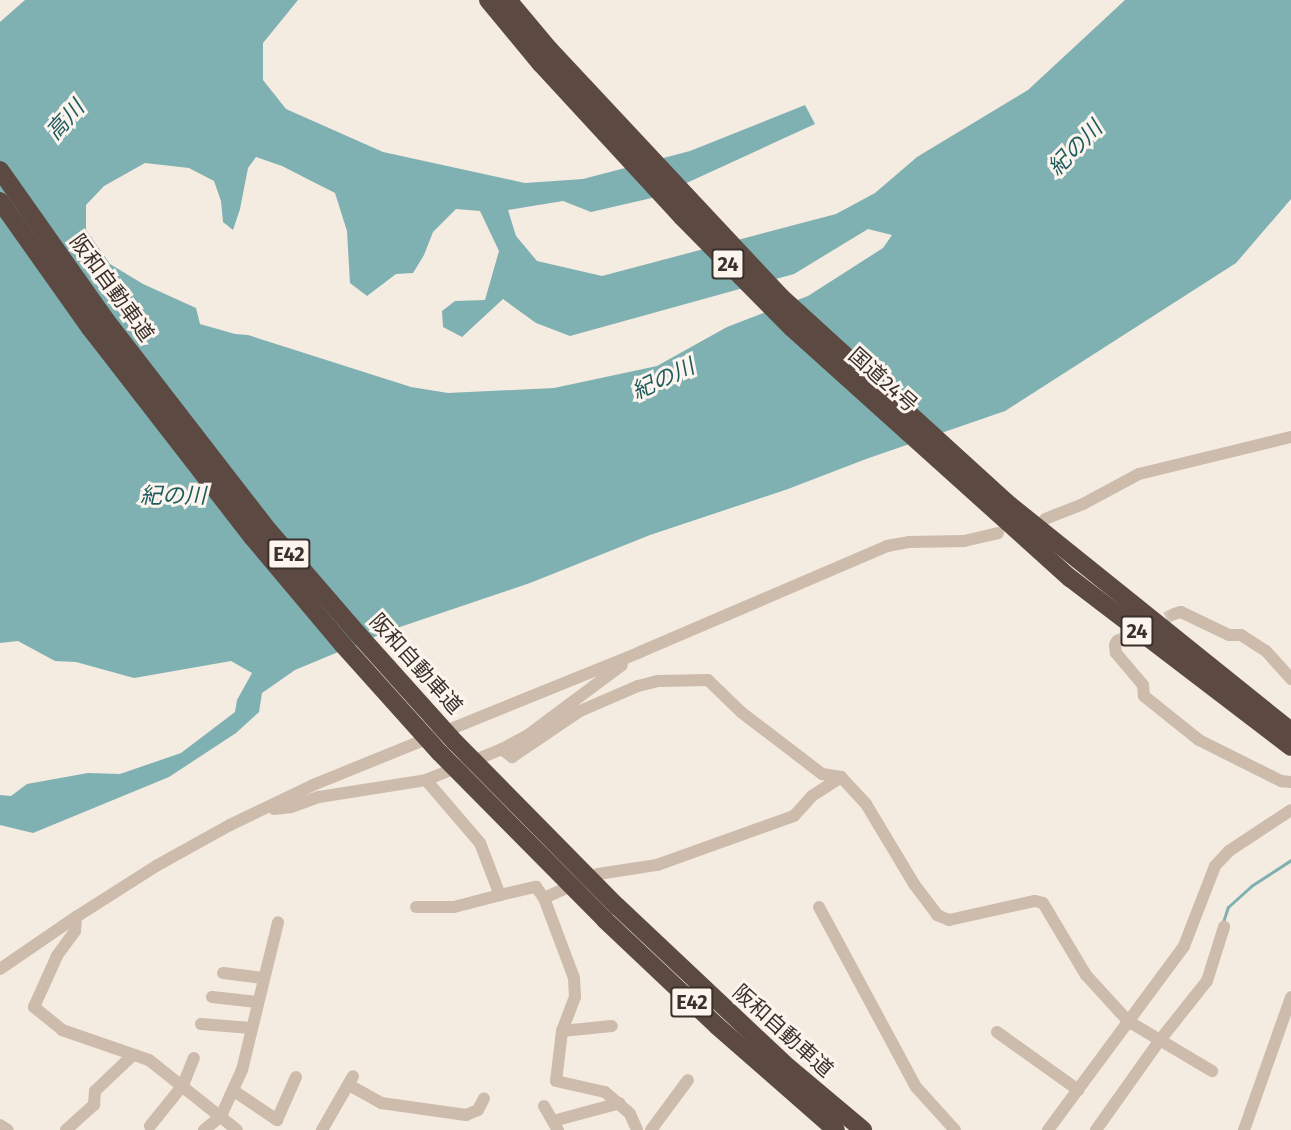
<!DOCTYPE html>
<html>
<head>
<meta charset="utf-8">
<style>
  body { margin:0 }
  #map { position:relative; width:1291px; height:1130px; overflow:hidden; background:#f4ebe1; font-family:"Fira Sans","Noto Sans JP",sans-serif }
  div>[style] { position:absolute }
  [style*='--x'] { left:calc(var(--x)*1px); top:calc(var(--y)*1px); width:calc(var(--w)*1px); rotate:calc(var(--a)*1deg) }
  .water>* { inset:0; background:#7fb0b2 }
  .stream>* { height:3px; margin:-1.5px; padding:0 1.5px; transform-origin:1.5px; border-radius:1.5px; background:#7fb0b2 }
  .minor-tunnel>* { height:12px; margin-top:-6px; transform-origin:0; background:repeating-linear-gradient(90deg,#cfc6bd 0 12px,transparent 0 18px) }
  .minor>* { height:12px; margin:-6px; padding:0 6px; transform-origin:6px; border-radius:6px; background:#cdbbac }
  .highway>* { height:18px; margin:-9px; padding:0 9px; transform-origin:9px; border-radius:9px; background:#5c4a42 }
  .highway-bridge>* { height:18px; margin:-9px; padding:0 9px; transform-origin:9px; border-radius:9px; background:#5c4a42 }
  span { translate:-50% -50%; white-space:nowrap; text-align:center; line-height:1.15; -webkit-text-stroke:6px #fbf5ee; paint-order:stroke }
  .shield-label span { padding:2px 4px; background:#fbf5ee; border:2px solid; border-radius:4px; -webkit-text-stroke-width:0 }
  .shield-label { font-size:20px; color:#3b302b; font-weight:700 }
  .street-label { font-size:21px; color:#3b302b }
  .water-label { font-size:22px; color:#1f5a5e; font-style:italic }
</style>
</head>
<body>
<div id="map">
  <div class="water">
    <i style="clip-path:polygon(evenodd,25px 0,298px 0,263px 43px,263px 80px,286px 109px,383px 152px,525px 183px,583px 179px,690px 151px,805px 105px,815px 124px,656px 197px,591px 212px,563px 201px,508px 210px,516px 236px,537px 261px,602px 276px,836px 214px,875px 193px,917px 157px,1028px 90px,1125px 0,1291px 0,1291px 199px,1236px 263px,1005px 411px,866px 459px,788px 489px,650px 535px,530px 583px,391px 630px,295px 670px,262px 693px,259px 712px,236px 733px,169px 777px,33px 833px,0 825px,0 795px,11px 796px,27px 784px,88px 773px,120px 774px,181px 753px,235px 712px,237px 700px,252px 673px,231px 661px,134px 678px,76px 662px,55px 661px,18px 641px,0 643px,0 22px,25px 0,256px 157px,282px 166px,335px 193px,347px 231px,350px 283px,367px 296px,396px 274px,413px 273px,424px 255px,433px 232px,456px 209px,480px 211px,499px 251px,485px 300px,455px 301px,442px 311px,443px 327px,462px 337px,503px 299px,536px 323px,570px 336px,794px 274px,868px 229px,892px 235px,883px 248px,808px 296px,727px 327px,657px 366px,554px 388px,448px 393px,411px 387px,248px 335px,235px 334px,200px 324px,196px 308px,143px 284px,110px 264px,86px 230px,86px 205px,104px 186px,145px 163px,189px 168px,214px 181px,221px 201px,223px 222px,233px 230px,240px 209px,248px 168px,256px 157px)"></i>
  </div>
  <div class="stream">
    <i style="--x:1222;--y:925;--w:19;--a:-72"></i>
    <i style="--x:1228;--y:907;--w:31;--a:-42"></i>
    <i style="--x:1251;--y:886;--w:48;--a:-33"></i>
  </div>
  <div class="minor-tunnel">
    <i style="--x:1117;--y:641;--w:63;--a:-25.3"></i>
  </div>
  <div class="minor">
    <i style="--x:1045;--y:519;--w:41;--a:-21.5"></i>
    <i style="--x:1083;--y:504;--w:64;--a:-28.2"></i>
    <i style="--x:1139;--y:474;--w:156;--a:-13.7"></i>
    <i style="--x:1174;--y:614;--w:7;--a:-16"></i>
    <i style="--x:1181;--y:612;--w:53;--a:25.6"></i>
    <i style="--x:1229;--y:635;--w:12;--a:0"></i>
    <i style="--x:1241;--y:635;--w:30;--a:33"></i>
    <i style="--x:1266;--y:651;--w:38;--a:48"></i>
    <i style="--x:1117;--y:641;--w:4;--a:117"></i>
    <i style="--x:1115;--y:645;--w:8;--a:83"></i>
    <i style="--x:1116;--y:653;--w:42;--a:49.8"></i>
    <i style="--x:1143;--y:685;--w:11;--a:85"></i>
    <i style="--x:1144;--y:696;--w:70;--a:38.7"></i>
    <i style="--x:1199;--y:740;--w:92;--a:26.6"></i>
    <i style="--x:1281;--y:781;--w:10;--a:6"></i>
    <i style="--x:502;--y:749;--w:13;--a:39"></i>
    <i style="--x:512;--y:757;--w:82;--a:-34.1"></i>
    <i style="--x:580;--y:711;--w:63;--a:-23.3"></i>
    <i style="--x:638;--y:686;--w:21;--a:-14"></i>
    <i style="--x:658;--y:681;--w:50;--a:-1.1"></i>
    <i style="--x:708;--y:680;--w:46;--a:44.1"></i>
    <i style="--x:741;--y:712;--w:102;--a:37.4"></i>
    <i style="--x:822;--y:774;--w:19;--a:9"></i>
    <i style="--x:841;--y:777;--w:37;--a:47"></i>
    <i style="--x:866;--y:804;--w:93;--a:59"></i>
    <i style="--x:914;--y:884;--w:39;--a:53"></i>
    <i style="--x:937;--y:915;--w:13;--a:23"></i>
    <i style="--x:949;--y:920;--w:88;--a:-12.5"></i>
    <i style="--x:1035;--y:901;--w:8;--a:14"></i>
    <i style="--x:1043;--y:903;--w:84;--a:59.2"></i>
    <i style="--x:1086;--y:975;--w:62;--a:47.6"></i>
    <i style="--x:1128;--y:1021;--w:98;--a:30.8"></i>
    <i style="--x:426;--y:780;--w:83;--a:49.4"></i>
    <i style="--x:480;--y:843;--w:56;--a:69"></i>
    <i style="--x:500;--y:895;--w:37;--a:-13"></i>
    <i style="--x:536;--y:887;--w:14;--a:54"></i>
    <i style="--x:544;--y:898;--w:85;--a:69.4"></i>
    <i style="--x:574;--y:978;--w:19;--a:87"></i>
    <i style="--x:575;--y:997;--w:36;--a:111"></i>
    <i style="--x:562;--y:1031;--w:50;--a:96.8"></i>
    <i style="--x:556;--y:1081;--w:50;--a:12.7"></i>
    <i style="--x:605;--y:1092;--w:33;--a:41"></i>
    <i style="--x:630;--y:1114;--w:17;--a:66"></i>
    <i style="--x:274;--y:809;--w:17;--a:-7"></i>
    <i style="--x:291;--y:807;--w:30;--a:-20"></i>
    <i style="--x:319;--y:797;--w:108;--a:-9"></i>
    <i style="--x:426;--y:780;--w:82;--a:-22.2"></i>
    <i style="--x:502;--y:749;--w:30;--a:-28"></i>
    <i style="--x:528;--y:735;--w:117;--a:-36.7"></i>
    <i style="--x:544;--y:898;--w:59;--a:-24"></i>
    <i style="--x:598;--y:874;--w:60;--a:-8.7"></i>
    <i style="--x:657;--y:865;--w:145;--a:-19.7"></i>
    <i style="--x:794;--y:816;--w:27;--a:-48"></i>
    <i style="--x:812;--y:796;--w:35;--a:-33"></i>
    <i style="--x:416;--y:907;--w:38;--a:0"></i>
    <i style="--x:454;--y:907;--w:48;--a:-14.6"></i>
    <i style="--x:819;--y:907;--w:204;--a:61.7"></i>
    <i style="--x:916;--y:1087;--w:58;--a:47.8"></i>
    <i style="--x:76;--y:917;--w:14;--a:94"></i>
    <i style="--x:75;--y:931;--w:31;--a:126"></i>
    <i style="--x:57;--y:956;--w:56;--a:114.3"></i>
    <i style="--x:34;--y:1007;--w:36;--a:39"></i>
    <i style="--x:62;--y:1030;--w:92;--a:19"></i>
    <i style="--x:149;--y:1060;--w:112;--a:38.5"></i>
    <i style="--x:0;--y:969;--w:92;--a:-34.4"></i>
    <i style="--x:76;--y:917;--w:95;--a:-32.5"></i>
    <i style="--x:156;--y:866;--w:85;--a:-29"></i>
    <i style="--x:230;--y:825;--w:92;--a:-25.7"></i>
    <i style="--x:313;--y:785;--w:353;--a:-22.1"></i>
    <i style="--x:640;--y:652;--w:269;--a:-23.2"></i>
    <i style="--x:887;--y:546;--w:22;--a:-10"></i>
    <i style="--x:909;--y:542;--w:55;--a:-1"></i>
    <i style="--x:964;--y:541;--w:35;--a:-13"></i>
    <i style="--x:223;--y:973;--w:40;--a:7.1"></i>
    <i style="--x:212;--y:997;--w:45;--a:6.3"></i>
    <i style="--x:201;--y:1024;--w:50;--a:4.6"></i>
    <i style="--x:562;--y:1031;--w:50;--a:-5.7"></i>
    <i style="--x:997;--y:1032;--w:100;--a:35.6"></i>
    <i style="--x:349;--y:1085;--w:37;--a:29"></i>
    <i style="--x:381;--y:1103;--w:86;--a:8"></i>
    <i style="--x:466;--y:1115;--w:13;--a:-23"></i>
    <i style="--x:478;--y:1110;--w:13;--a:-63"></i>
    <i style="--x:234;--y:1091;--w:52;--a:34"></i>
    <i style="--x:277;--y:1120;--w:47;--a:-66.2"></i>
    <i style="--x:544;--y:1106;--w:28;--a:60"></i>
    <i style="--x:553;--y:1121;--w:69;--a:-15"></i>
    <i style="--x:0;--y:1125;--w:9;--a:32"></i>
    <i style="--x:150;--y:1126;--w:53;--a:-51.2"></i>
    <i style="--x:183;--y:1085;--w:29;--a:-68"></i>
    <i style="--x:66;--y:1130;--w:38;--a:-42"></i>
    <i style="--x:94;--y:1105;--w:14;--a:-86"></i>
    <i style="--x:95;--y:1091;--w:52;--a:-43.5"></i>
    <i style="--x:204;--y:1130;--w:22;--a:-39"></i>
    <i style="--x:221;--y:1116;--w:51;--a:-65.5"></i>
    <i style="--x:242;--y:1070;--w:152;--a:-76.3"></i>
    <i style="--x:322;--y:1130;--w:62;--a:-60.1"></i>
    <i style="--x:651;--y:1130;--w:62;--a:-53.5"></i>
    <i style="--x:1048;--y:1130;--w:229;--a:-53.5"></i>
    <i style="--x:1184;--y:946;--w:86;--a:-68.8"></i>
    <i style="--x:1215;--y:866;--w:21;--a:-47"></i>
    <i style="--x:1229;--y:851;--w:74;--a:-33.5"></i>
    <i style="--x:1096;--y:1130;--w:110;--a:-54.6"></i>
    <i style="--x:1160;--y:1040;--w:75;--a:-51.5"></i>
    <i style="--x:1207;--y:981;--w:57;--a:-72.5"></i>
    <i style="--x:1244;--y:1130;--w:141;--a:-70.5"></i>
  </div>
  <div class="highway">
    <i style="--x:488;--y:0;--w:83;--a:50.4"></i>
    <i style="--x:541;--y:64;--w:208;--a:47.3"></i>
    <i style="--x:682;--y:217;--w:156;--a:45.3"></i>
    <i style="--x:792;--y:328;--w:374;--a:42"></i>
    <i style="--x:1070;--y:578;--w:278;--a:37.4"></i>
    <i style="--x:508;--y:0;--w:64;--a:50.1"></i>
    <i style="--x:549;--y:49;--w:340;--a:46.9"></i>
    <i style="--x:781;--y:297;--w:304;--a:42.3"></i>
    <i style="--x:1006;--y:502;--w:366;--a:38.8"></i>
    <i style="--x:617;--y:906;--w:235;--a:43.3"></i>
    <i style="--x:788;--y:1067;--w:98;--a:40"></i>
    <i style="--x:605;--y:920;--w:154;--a:43.4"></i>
    <i style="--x:717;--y:1026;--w:158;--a:41.2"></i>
  </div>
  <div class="highway-bridge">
    <i style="--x:0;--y:170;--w:182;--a:54.8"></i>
    <i style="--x:105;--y:319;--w:268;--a:52.3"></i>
    <i style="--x:269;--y:531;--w:136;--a:49.2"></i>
    <i style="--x:358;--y:634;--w:145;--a:48.1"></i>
    <i style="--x:455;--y:742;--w:231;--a:45.4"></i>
    <i style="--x:0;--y:201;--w:156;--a:54.7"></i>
    <i style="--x:90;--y:328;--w:266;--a:52.2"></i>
    <i style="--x:253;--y:538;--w:140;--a:49.9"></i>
    <i style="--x:343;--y:645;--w:145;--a:48.1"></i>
    <i style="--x:440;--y:753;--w:235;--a:45.3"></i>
  </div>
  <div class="shield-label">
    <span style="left:728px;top:264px">24</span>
    <span style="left:289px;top:554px">E42</span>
    <span style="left:1137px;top:631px">24</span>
    <span style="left:692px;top:1002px">E42</span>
  </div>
  <div class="street-label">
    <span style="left:112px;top:288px;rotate:54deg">阪和自動車道</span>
    <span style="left:883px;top:380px;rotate:42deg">国道24号</span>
    <span style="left:416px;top:664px;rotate:48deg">阪和自動車道</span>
    <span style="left:783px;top:1031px;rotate:42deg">阪和自動車道</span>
  </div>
  <div class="water-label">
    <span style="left:65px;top:120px;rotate:-48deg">高川</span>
    <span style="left:1075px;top:148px;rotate:-46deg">紀の川</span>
    <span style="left:663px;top:379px;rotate:-25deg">紀の川</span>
    <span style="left:173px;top:496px">紀の川</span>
  </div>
</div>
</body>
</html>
